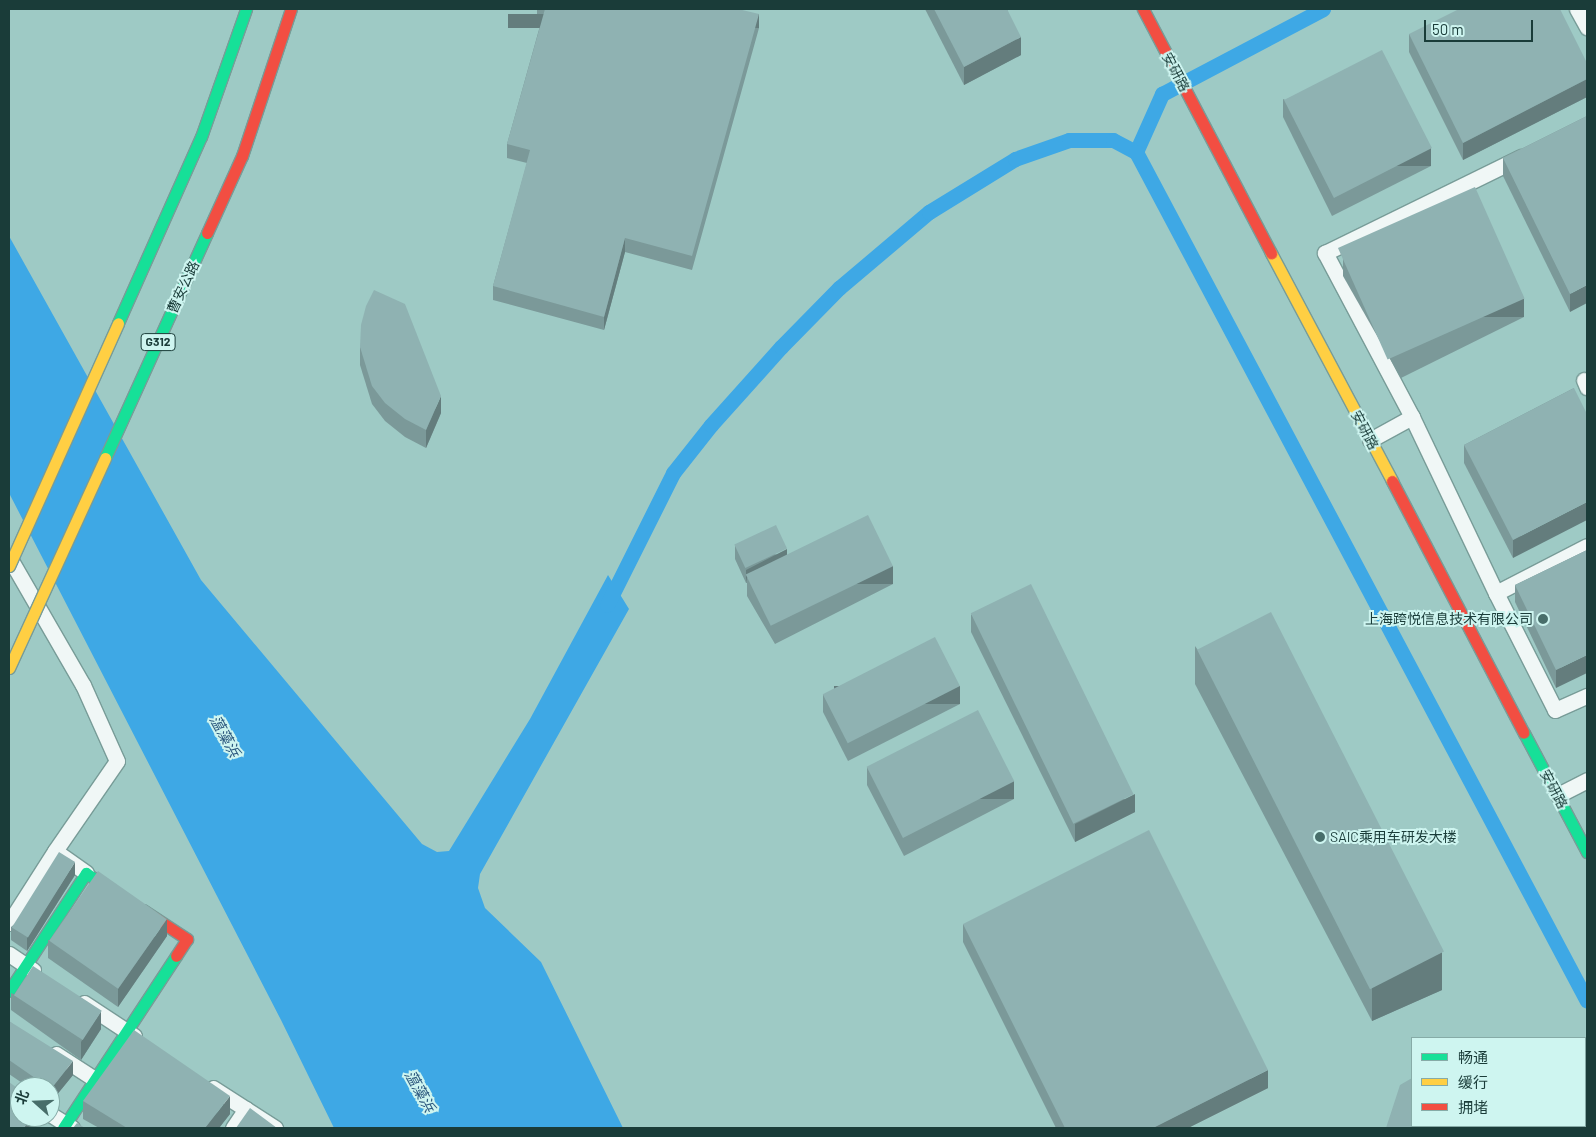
<!DOCTYPE html>
<html>
<head>
<meta charset="utf-8">
<style>
  body { margin:0 }
  #map { position:relative; width:1596px; height:1137px; overflow:hidden; background:#9ecac5; font-family:Barlow,"Noto Sans SC",sans-serif }
  div>[style] { position:absolute }
  [style*='--x'] { left:calc(var(--x)*1px); top:calc(var(--y)*1px); width:calc(var(--w)*1px); rotate:calc(var(--a)*1deg) }
  .water>* { inset:0; background:#3ea8e5 }
  .canal>* { height:15px; margin:-7.5px; padding:0 7.5px; transform-origin:7.5px; border-radius:7.5px; background:#3ea8e5 }
  .roads { filter:drop-shadow(1px 0 #789c98) drop-shadow(-1px 0 #789c98) drop-shadow(0 1px #789c98) drop-shadow(0 -1px #789c98) }
  .street>* { height:15px; margin:-7.5px; padding:0 7.5px; transform-origin:7.5px; border-radius:7.5px; background:#f0f7f6 }
  .fast>* { height:11px; margin:-5.5px; padding:0 5.5px; transform-origin:5.5px; border-radius:5.5px; background:#16e098 }
  .slow>* { height:11px; margin:-5.5px; padding:0 5.5px; transform-origin:5.5px; border-radius:5.5px; background:#ffcf43 }
  .jam>* { height:11px; margin:-5.5px; padding:0 5.5px; transform-origin:5.5px; border-radius:5.5px; background:#f24e42 }
  .bridges { filter:drop-shadow(1px 0 #789c98) drop-shadow(-1px 0 #789c98) drop-shadow(0 1px #789c98) drop-shadow(0 -1px #789c98) }
  .fast-bridge>* { height:11px; margin:-5.5px; padding:0 5.5px; transform-origin:5.5px; border-radius:5.5px; background:#16e098 }
  .slow-bridge>* { height:11px; margin:-5.5px; padding:0 5.5px; transform-origin:5.5px; border-radius:5.5px; background:#ffcf43 }
  .jam-bridge>* { height:11px; margin:-5.5px; padding:0 5.5px; transform-origin:5.5px; border-radius:5.5px; background:#f24e42 }
  .wall>* { inset:0; background:#7b9999 }
  .shaded-wall>* { inset:0; background:#647d7d; transform-origin:0 0 }
  .building>* { inset:0; background:#8fb2b2; transform-origin:0 0 }
  .dots>* { width:14px; height:14px; translate:-50% -50%; box-sizing:border-box; border:2px solid #cef5f0; border-radius:50% }
  span { translate:-50% -50%; white-space:nowrap; text-align:center; line-height:1.15; -webkit-text-stroke:4px #cef5f0; paint-order:stroke }
  .shield-label span { padding:1px 4px; background:#cef5f0; border:1px solid; border-radius:4px; -webkit-text-stroke-width:0 }
  .shield-label { font-size:12px; color:#1a3c39; font-weight:700 }
  .street-label { font-size:14px; color:#1a3c39 }
  .poi-label { font-size:14px; color:#1a3c39 }
  .right { translate:-100% -50%; text-align:right }
  .left { translate:0 -50%; text-align:left }
  .water-label { font-size:15px; color:#2c587e; font-style:italic }
  .frame { position:absolute; inset:0; border:10px solid #1a3c39; pointer-events:none }
  .legend { position:absolute; left:1411px; top:1037px; width:175px; height:90px; box-sizing:border-box; background:#cef5f0; border:1px solid #86aba7; margin:0; padding:6px 9px; list-style:none; font-size:15px; color:#1a3c39 }
  .legend li { display:flex; align-items:center; gap:10px; height:25px }
  .legend b { width:25px; border:1px solid #86aba7 }
  .north { position:absolute; left:10px; top:1077px; width:50px; height:50px; box-sizing:border-box; background:#cef5f0; border:1px solid #86aba7; border-radius:50%; rotate:290deg; font-size:14px; font-weight:700; line-height:20px; text-align:center; color:#1a3c39 }
  .north::after { content:''; display:block; margin:auto; width:18px; height:22px; background:#486e6a; clip-path:polygon(50% 0,100% 100%,50% 72%,0 100%) }
  .scale { position:absolute; left:1424px; top:20px; width:109px; height:22px; box-sizing:border-box; border:2px solid #1a3c39; border-top:0; padding-left:6px; font-size:15px; line-height:18px; white-space:nowrap; color:#1a3c39; -webkit-text-stroke:4px #cef5f0; paint-order:stroke }
</style>
</head>
<body>
<div id="map">
  <div class="water">
    <i style="clip-path:polygon(9px 236px,201px 580px,422px 844px,437px 852px,449px 851px,530px 719px,608px 575px,629px 609px,480px 874px,478px 888px,485px 908px,541px 962px,623px 1128px,334px 1128px,281px 1020px,9px 493px)"></i>
  </div>
  <div class="canal">
    <i style="--x:1136;--y:152;--w:64;--a:-65.9"></i>
    <i style="--x:1162;--y:94;--w:182;--a:-27.8"></i>
    <i style="--x:607;--y:605;--w:148;--a:-63.4"></i>
    <i style="--x:673;--y:473;--w:61;--a:-51.6"></i>
    <i style="--x:711;--y:425;--w:105;--a:-48.1"></i>
    <i style="--x:781;--y:347;--w:83;--a:-45.5"></i>
    <i style="--x:839;--y:288;--w:118;--a:-40.2"></i>
    <i style="--x:929;--y:212;--w:101;--a:-31.6"></i>
    <i style="--x:1015;--y:159;--w:57;--a:-19.4"></i>
    <i style="--x:1069;--y:140;--w:44;--a:0"></i>
    <i style="--x:1113;--y:140;--w:26;--a:28"></i>
    <i style="--x:1136;--y:152;--w:961;--a:62.02"></i>
  </div>
  <div class="roads">
    <div class="street">
      <i style="--x:1577;--y:9;--w:21;--a:61"></i>
      <i style="--x:1584;--y:380;--w:8;--a:67"></i>
      <i style="--x:1412;--y:417;--w:186;--a:-117.9"></i>
      <i style="--x:1325;--y:253;--w:218;--a:-26.1"></i>
      <i style="--x:1370;--y:440;--w:48;--a:-28.7"></i>
      <i style="--x:1412;--y:417;--w:195;--a:64.5"></i>
      <i style="--x:1496;--y:593;--w:102;--a:-27.3"></i>
      <i style="--x:9;--y:557;--w:148;--a:60"></i>
      <i style="--x:83;--y:685;--w:83;--a:65.9"></i>
      <i style="--x:117;--y:761;--w:109;--a:124.6"></i>
      <i style="--x:1496;--y:593;--w:131;--a:63.2"></i>
      <i style="--x:1555;--y:710;--w:35;--a:-24"></i>
      <i style="--x:1558;--y:795;--w:33;--a:-27"></i>
      <i style="--x:9;--y:923;--w:85;--a:-57.4"></i>
      <i style="--x:55;--y:851;--w:38;--a:35"></i>
      <i style="--x:9;--y:954;--w:29;--a:34"></i>
      <i style="--x:84;--y:1003;--w:60;--a:33.4"></i>
      <i style="--x:56;--y:1054;--w:48;--a:33"></i>
      <i style="--x:213;--y:1088;--w:74;--a:32.8"></i>
      <i style="--x:50;--y:1114;--w:26;--a:32"></i>
      <i style="--x:233;--y:1128;--w:23;--a:-56"></i>
    </div>
    <div class="fast">
      <i style="--x:1524;--y:733;--w:135;--a:62.1"></i>
      <i style="--x:9;--y:991;--w:141;--a:-56.9"></i>
      <i style="--x:86;--y:873;--w:37;--a:34"></i>
      <i style="--x:63;--y:1128;--w:206;--a:-56.7"></i>
    </div>
    <div class="slow">
      <i style="--x:1271;--y:253;--w:258;--a:62"></i>
    </div>
    <div class="jam">
      <i style="--x:1143;--y:9;--w:276;--a:62.3"></i>
      <i style="--x:1392;--y:481;--w:284;--a:62.4"></i>
      <i style="--x:143;--y:910;--w:53;--a:33.4"></i>
      <i style="--x:187;--y:939;--w:20;--a:123"></i>
    </div>
  </div>
  <div class="bridges">
    <div class="fast-bridge">
      <i style="--x:118;--y:323;--w:204;--a:-66"></i>
      <i style="--x:201;--y:137;--w:136;--a:-70.6"></i>
      <i style="--x:105;--y:458;--w:247;--a:-65.6"></i>
    </div>
    <div class="slow-bridge">
      <i style="--x:9;--y:566;--w:266;--a:-65.8"></i>
      <i style="--x:9;--y:668;--w:231;--a:-65.4"></i>
    </div>
    <div class="jam-bridge">
      <i style="--x:207;--y:233;--w:85;--a:-65.6"></i>
      <i style="--x:242;--y:156;--w:155;--a:-71.6"></i>
    </div>
  </div>
  <div class="wall">
    <i style="clip-path:polygon(537px 9px,738px 9px,759px 28px,692px 270px,625px 252px,604px 330px,493px 300px,493px 286px,527px 163px,507px 158px,507px 144px,543px 15px,537px 14px)"></i>
    <i style="clip-path:polygon(925px 9px,1007px 9px,1021px 55px,964px 85px)"></i>
    <i style="clip-path:polygon(1409px 34px,1587px 63px,1587px 97px,1463px 160px,1409px 52px)"></i>
    <i style="clip-path:polygon(1283px 99px,1431px 166px,1332px 216px,1283px 117px)"></i>
    <i style="clip-path:polygon(1587px 116px,1570px 312px,1503px 176px,1503px 158px)"></i>
    <i style="clip-path:polygon(1343px 258px,1524px 317px,1401px 378px,1343px 276px)"></i>
    <i style="clip-path:polygon(360px 347px,441px 413px,426px 448px,405px 437px,385px 421px,372px 404px,360px 365px)"></i>
    <i style="clip-path:polygon(1574px 388px,1513px 558px,1464px 463px,1464px 445px)"></i>
    <i style="clip-path:polygon(735px 545px,787px 557px,893px 584px,775px 644px,747px 596px,747px 583px,746px 583px,735px 559px)"></i>
    <i style="clip-path:polygon(1587px 550px,1556px 688px,1515px 602px,1515px 585px)"></i>
    <i style="clip-path:polygon(971px 614px,1135px 812px,1075px 842px,971px 632px)"></i>
    <i style="clip-path:polygon(1195px 646px,1442px 990px,1372px 1021px,1195px 684px)"></i>
    <i style="clip-path:polygon(823px 694px,960px 704px,848px 761px,823px 712px)"></i>
    <i style="clip-path:polygon(867px 767px,1014px 799px,904px 856px,867px 785px)"></i>
    <i style="clip-path:polygon(75px 875px,27px 951px,11px 940px,11px 927px)"></i>
    <i style="clip-path:polygon(963px 924px,1268px 1088px,1188px 1128px,1056px 1128px,963px 942px)"></i>
    <i style="clip-path:polygon(167px 936px,118px 1007px,48px 958px,48px 940px)"></i>
    <i style="clip-path:polygon(11px 993px,101px 1029px,81px 1060px,11px 1010px)"></i>
    <i style="clip-path:polygon(9px 1021px,73px 1075px,51px 1102px,50px 1102px,50px 1087px,28px 1087px,9px 1074px)"></i>
    <i style="clip-path:polygon(83px 1101px,230px 1114px,219px 1128px,99px 1128px,83px 1119px)"></i>
  </div>
  <div class="shaded-wall">
    <i style="left:759px;top:14px;width:14px;height:251px;rotate:90deg"></i>
    <i style="clip-path:polygon(1021px 37px,1021px 55px,964px 85px,964px 67px)"></i>
    <i style="clip-path:polygon(1587px 79px,1587px 97px,1463px 160px,1463px 143px)"></i>
    <i style="left:1431px;top:148px;width:18px;height:111px;rotate:90deg"></i>
    <i style="clip-path:polygon(625px 238px,625px 252px,604px 330px,604px 317px)"></i>
    <i style="clip-path:polygon(1587px 285px,1587px 303px,1570px 312px,1570px 294px)"></i>
    <i style="left:1524px;top:299px;width:18px;height:137px;rotate:90deg"></i>
    <i style="clip-path:polygon(441px 396px,441px 413px,426px 448px,426px 430px)"></i>
    <i style="clip-path:polygon(1587px 502px,1587px 520px,1513px 558px,1513px 540px)"></i>
    <i style="clip-path:polygon(787px 549px,787px 563px,747px 578px,746px 583px,746px 570px)"></i>
    <i style="left:893px;top:566px;width:18px;height:132px;rotate:90deg"></i>
    <i style="clip-path:polygon(1587px 655px,1587px 673px,1556px 688px,1556px 670px)"></i>
    <i style="left:960px;top:686px;width:18px;height:126px;rotate:90deg"></i>
    <i style="left:1014px;top:781px;width:18px;height:124px;rotate:90deg"></i>
    <i style="clip-path:polygon(1135px 794px,1135px 812px,1075px 842px,1075px 824px)"></i>
    <i style="clip-path:polygon(75px 862px,75px 875px,27px 951px,27px 938px)"></i>
    <i style="clip-path:polygon(167px 919px,167px 936px,118px 1007px,118px 989px)"></i>
    <i style="clip-path:polygon(1442px 952px,1442px 990px,1372px 1021px,1372px 984px)"></i>
    <i style="clip-path:polygon(101px 1011px,101px 1029px,81px 1060px,81px 1042px)"></i>
    <i style="clip-path:polygon(73px 1061px,73px 1075px,51px 1102px,51px 1089px)"></i>
    <i style="clip-path:polygon(1268px 1070px,1268px 1088px,1188px 1128px,1153px 1128px)"></i>
    <i style="clip-path:polygon(230px 1096px,230px 1114px,219px 1128px,205px 1128px)"></i>
    <i style="clip-path:polygon(31px 1117px,40px 1117px,40px 1122px,35px 1128px,24px 1128px)"></i>
  </div>
  <div class="building">
    <i style="clip-path:polygon(545px 9px,738px 9px,759px 14px,692px 256px,625px 238px,604px 317px,493px 286px,530px 150px,507px 144px)"></i>
    <i style="clip-path:polygon(934px 9px,1007px 9px,1021px 37px,964px 67px)"></i>
    <i style="clip-path:polygon(1459px 9px,1560px 9px,1587px 63px,1587px 79px,1463px 143px,1409px 34px)"></i>
    <i style="left:1382px;top:50px;width:110px;height:110px;rotate:63deg"></i>
    <i style="clip-path:polygon(1587px 116px,1587px 285px,1570px 294px,1503px 158px)"></i>
    <i style="left:1475px;top:187px;width:122px;height:150px;rotate:66deg"></i>
    <i style="clip-path:polygon(374px 290px,405px 304px,441px 396px,426px 430px,405px 419px,385px 403px,372px 386px,360px 347px,361px 325px,366px 306px)"></i>
    <i style="clip-path:polygon(1574px 388px,1587px 414px,1587px 502px,1513px 540px,1464px 445px)"></i>
    <i style="left:868px;top:515px;width:57px;height:136px;rotate:64deg"></i>
    <i style="left:776px;top:525px;width:26px;height:46px;rotate:65deg"></i>
    <i style="clip-path:polygon(1587px 550px,1587px 655px,1556px 670px,1515px 585px)"></i>
    <i style="left:1031px;top:584px;width:234px;height:67px;rotate:64deg"></i>
    <i style="left:1271px;top:612px;width:381px;height:83px;rotate:63deg"></i>
    <i style="left:935px;top:637px;width:55px;height:126px;rotate:63deg"></i>
    <i style="left:978px;top:710px;width:80px;height:125px;rotate:63deg"></i>
    <i style="clip-path:polygon(1149px 830px,1268px 1070px,1153px 1128px,1065px 1128px,963px 924px)"></i>
    <i style="left:59px;top:852px;width:19px;height:89px;rotate:32deg"></i>
    <i style="left:98px;top:871px;width:84px;height:85px;rotate:35deg"></i>
    <i style="left:33px;top:966px;width:82px;height:35px;rotate:33deg"></i>
    <i style="clip-path:polygon(9px 1021px,73px 1061px,51px 1089px,50px 1087px,48px 1087px,9px 1060px)"></i>
    <i style="clip-path:polygon(134px 1030px,230px 1096px,205px 1128px,127px 1128px,83px 1101px)"></i>
    <i style="clip-path:polygon(1412px 1078px,1412px 1126px,1542px 1126px,1543px 1128px,1386px 1128px,1400px 1085px)"></i>
    <i style="clip-path:polygon(9px 1082px,20px 1090px,20px 1117px,31px 1117px,24px 1128px,9px 1128px)"></i>
    <i style="clip-path:polygon(250px 1108px,277px 1128px,236px 1128px)"></i>
    <i style="clip-path:polygon(77px 1123px,85px 1128px,73px 1128px)"></i>
  </div>
  <div class="dots">
    <i style="left:1543px;top:619px;background:#486e6a"></i>
    <i style="left:1320px;top:837px;background:#486e6a"></i>
  </div>
  <div class="shield-label">
    <span style="left:158px;top:342px">G312</span>
  </div>
  <div class="street-label">
    <span style="left:1176px;top:72px;rotate:62deg">安研路</span>
    <span style="left:183px;top:287px;rotate:-65deg">曹安公路</span>
    <span style="left:1365px;top:430px;rotate:62deg">安研路</span>
    <span style="left:1554px;top:789px;rotate:62deg">安研路</span>
  </div>
  <div class="poi-label">
    <span class="right" style="left:1533px;top:619px">上海跨悦信息技术有限公司</span>
    <span class="left" style="left:1330px;top:837px">SAIC乘用车研发大楼</span>
  </div>
  <div class="water-label">
    <span style="left:225px;top:736px;rotate:61deg">蕰藻浜</span>
    <span style="left:420px;top:1091px;rotate:61deg">蕰藻浜</span>
  </div>
  <div class="frame"></div>
  <ul class="legend">
  <li><b style="height:6px;background:#16e098"></b>畅通</li>
  <li><b style="height:6px;background:#ffcf43"></b>缓行</li>
  <li><b style="height:6px;background:#f24e42"></b>拥堵</li>
  </ul>
  <div class="north">北</div>
  <div class="scale">50 m</div>
</div>
</body>
</html>
